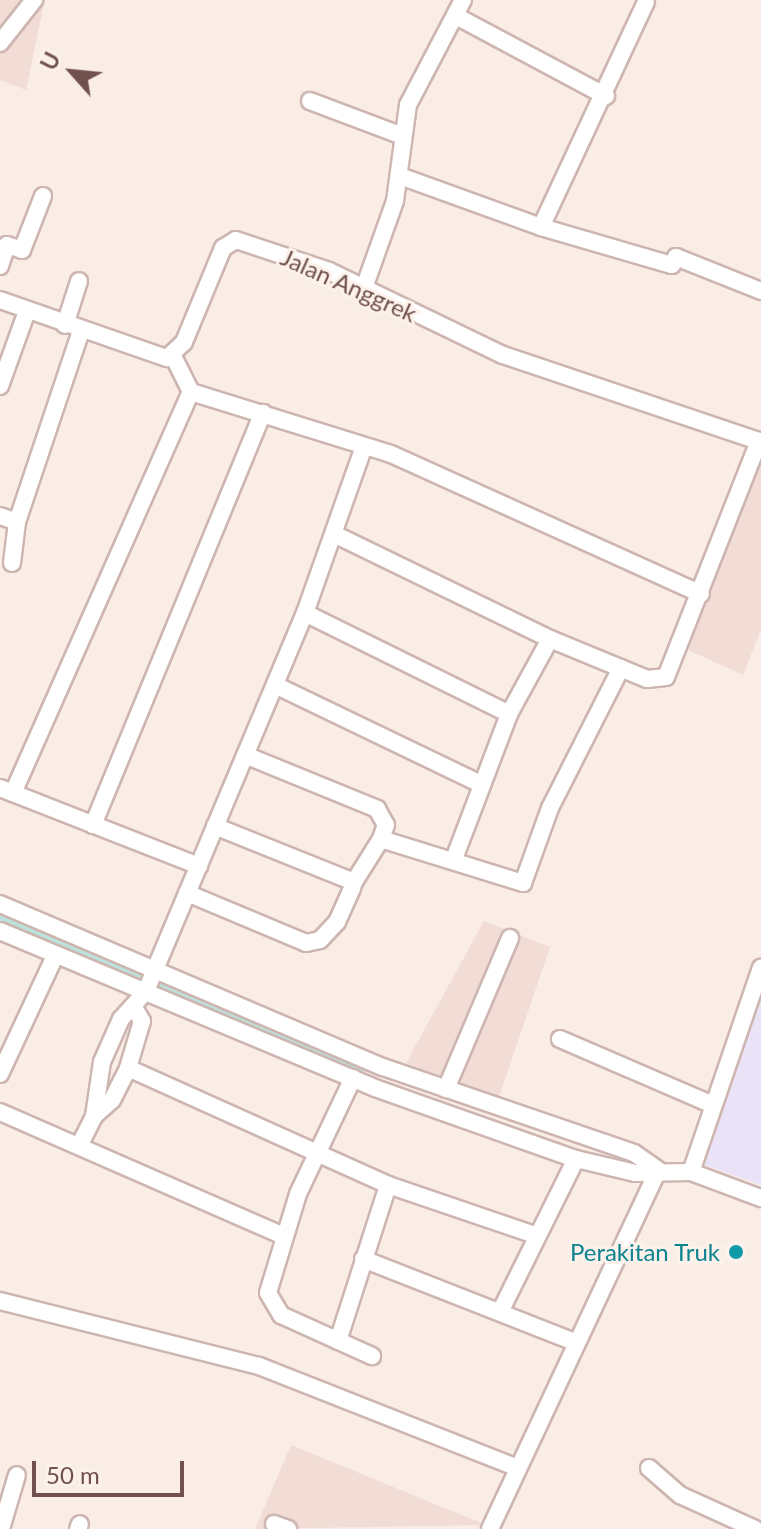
<!DOCTYPE html>
<html>
<head>
<meta charset="utf-8">
<style>
  body { margin:0 }
  #map { position:relative; width:761px; height:1529px; overflow:hidden; background:#faede6; font-family:Lato,sans-serif }
  div>[style] { position:absolute }
  [style*='--x'] { left:calc(var(--x)*1px); top:calc(var(--y)*1px); width:calc(var(--w)*1px); rotate:calc(var(--a)*1deg) }
  .residential>* { inset:0; background:#f1ddd5 }
  .education>* { inset:0; background:#eae2f7 }
  .stream>* { height:6px; margin:-3px; padding:0 3px; transform-origin:3px; border-radius:3px; background:#bce2de }
  .roads { filter:drop-shadow(2px 0 #cdb5b0) drop-shadow(-2px 0 #cdb5b0) drop-shadow(0 2px #cdb5b0) drop-shadow(0 -2px #cdb5b0) }
  .minor>* { height:16px; margin:-8px; padding:0 8px; transform-origin:8px; border-radius:8px; background:#fff }
  .dots>* { width:22px; height:22px; translate:-50% -50%; box-sizing:border-box; border:4px solid #fdf2eb; border-radius:50% }
  span { translate:-50% -50%; white-space:nowrap; text-align:center; line-height:1.15; -webkit-text-stroke:6px #fdf2eb; paint-order:stroke }
  .street-label { font-size:24px; color:#71514d }
  .culture-label { font-size:24px; color:#0d838f }
  .right { translate:-100% -50%; text-align:right }
  .north { position:absolute; left:32px; top:32px; width:80px; height:80px; -webkit-text-stroke:6px #fdf2eb; paint-order:stroke; rotate:297deg; font-size:22px; font-weight:700; line-height:32px; text-align:center; color:#71514d }
  .north::after { content:''; display:block; margin:auto; width:28px; height:36px; background:#71514d; clip-path:polygon(50% 0,100% 100%,50% 72%,0 100%) }
  .scale { position:absolute; left:32px; top:1461px; width:152px; height:36px; box-sizing:border-box; border:4px solid #71514d; border-top:0; padding-left:10px; font-size:24px; line-height:28px; white-space:nowrap; color:#71514d; -webkit-text-stroke:6px #fdf2eb; paint-order:stroke }
</style>
</head>
<body>
<div id="map">
  <div class="residential">
    <i style="clip-path:polygon(0 0,45px 0,26px 90px,0 80px)"></i>
    <i style="clip-path:polygon(761px 456px,761px 630px,743px 675px,688px 650px)"></i>
    <i style="clip-path:polygon(484px 921px,550px 947px,498px 1100px,406px 1063px)"></i>
    <i style="clip-path:polygon(291px 1445px,486px 1525px,255px 1529px)"></i>
  </div>
  <div class="education">
    <i style="clip-path:polygon(761px 999px,761px 1185px,702px 1164px)"></i>
  </div>
  <div class="stream">
    <i style="--x:0;--y:918;--w:392;--a:23.1"></i>
  </div>
  <div class="roads">
    <div class="minor">
      <i style="--x:456;--y:16;--w:170;--a:28.1"></i>
      <i style="--x:0;--y:43;--w:55;--a:-51.7"></i>
      <i style="--x:310;--y:101;--w:96;--a:20.7"></i>
      <i style="--x:400;--y:176;--w:150;--a:19.9"></i>
      <i style="--x:541;--y:227;--w:136;--a:16.2"></i>
      <i style="--x:672;--y:265;--w:9;--a:-63"></i>
      <i style="--x:676;--y:257;--w:92;--a:21.8"></i>
      <i style="--x:541;--y:227;--w:248;--a:-65"></i>
      <i style="--x:0;--y:266;--w:22;--a:-72"></i>
      <i style="--x:7;--y:245;--w:16;--a:18"></i>
      <i style="--x:22;--y:250;--w:58;--a:-68.7"></i>
      <i style="--x:364;--y:288;--w:92;--a:-70.4"></i>
      <i style="--x:395;--y:201;--w:97;--a:-82.3"></i>
      <i style="--x:408;--y:105;--w:119;--a:-62.4"></i>
      <i style="--x:0;--y:300;--w:177;--a:19.2"></i>
      <i style="--x:167;--y:358;--w:23;--a:-43"></i>
      <i style="--x:184;--y:342;--w:102;--a:-67.5"></i>
      <i style="--x:223;--y:248;--w:15;--a:-32"></i>
      <i style="--x:236;--y:240;--w:98;--a:18.4"></i>
      <i style="--x:329;--y:271;--w:193;--a:25.8"></i>
      <i style="--x:503;--y:355;--w:272;--a:18.6"></i>
      <i style="--x:65;--y:325;--w:46;--a:-72.3"></i>
      <i style="--x:173;--y:356;--w:40;--a:63.4"></i>
      <i style="--x:191;--y:392;--w:209;--a:17.2"></i>
      <i style="--x:391;--y:454;--w:340;--a:24.3"></i>
      <i style="--x:0;--y:386;--w:80;--a:-70.2"></i>
      <i style="--x:0;--y:516;--w:18;--a:19"></i>
      <i style="--x:336;--y:535;--w:238;--a:25.9"></i>
      <i style="--x:550;--y:639;--w:105;--a:22.4"></i>
      <i style="--x:647;--y:679;--w:19;--a:-6"></i>
      <i style="--x:666;--y:677;--w:254;--a:-68.5"></i>
      <i style="--x:12;--y:563;--w:41;--a:-83"></i>
      <i style="--x:17;--y:522;--w:201;--a:-71.5"></i>
      <i style="--x:305;--y:613;--w:228;--a:26.3"></i>
      <i style="--x:275;--y:685;--w:226;--a:25.7"></i>
      <i style="--x:245;--y:755;--w:143;--a:22.2"></i>
      <i style="--x:377;--y:809;--w:18;--a:61"></i>
      <i style="--x:386;--y:825;--w:15;--a:110"></i>
      <i style="--x:381;--y:839;--w:149;--a:17.2"></i>
      <i style="--x:523;--y:883;--w:80;--a:-70.2"></i>
      <i style="--x:550;--y:808;--w:157;--a:-63.1"></i>
      <i style="--x:0;--y:788;--w:214;--a:21.4"></i>
      <i style="--x:13;--y:793;--w:439;--a:-66.1"></i>
      <i style="--x:93;--y:825;--w:446;--a:-67.6"></i>
      <i style="--x:454;--y:859;--w:155;--a:-69.2"></i>
      <i style="--x:509;--y:714;--w:85;--a:-61.3"></i>
      <i style="--x:354;--y:882;--w:51;--a:-57.9"></i>
      <i style="--x:187;--y:893;--w:129;--a:22.8"></i>
      <i style="--x:306;--y:943;--w:14;--a:-12"></i>
      <i style="--x:320;--y:940;--w:25;--a:-47"></i>
      <i style="--x:337;--y:922;--w:37;--a:-66"></i>
      <i style="--x:352;--y:888;--w:6;--a:-72"></i>
      <i style="--x:354;--y:882;--w:150;--a:-158.1"></i>
      <i style="--x:0;--y:904;--w:416;--a:23.1"></i>
      <i style="--x:383;--y:1067;--w:265;--a:18.9"></i>
      <i style="--x:634;--y:1153;--w:29;--a:35"></i>
      <i style="--x:0;--y:931;--w:407;--a:22.7"></i>
      <i style="--x:375;--y:1088;--w:213;--a:19.5"></i>
      <i style="--x:576;--y:1159;--w:61;--a:13.3"></i>
      <i style="--x:635;--y:1173;--w:56;--a:-1"></i>
      <i style="--x:691;--y:1172;--w:75;--a:20.4"></i>
      <i style="--x:560;--y:1039;--w:167;--a:23.3"></i>
      <i style="--x:128;--y:1068;--w:285;--a:24.2"></i>
      <i style="--x:388;--y:1185;--w:155;--a:18.8"></i>
      <i style="--x:0;--y:1074;--w:132;--a:-65"></i>
      <i style="--x:353;--y:1078;--w:128;--a:115.4"></i>
      <i style="--x:298;--y:1194;--w:103;--a:106.9"></i>
      <i style="--x:268;--y:1293;--w:26;--a:59"></i>
      <i style="--x:281;--y:1315;--w:100;--a:24.3"></i>
      <i style="--x:446;--y:1089;--w:164;--a:-67"></i>
      <i style="--x:0;--y:1112;--w:310;--a:23.6"></i>
      <i style="--x:94;--y:1116;--w:24;--a:-42"></i>
      <i style="--x:112;--y:1100;--w:36;--a:-63"></i>
      <i style="--x:128;--y:1068;--w:49;--a:-73.4"></i>
      <i style="--x:142;--y:1021;--w:12;--a:-121"></i>
      <i style="--x:79;--y:1146;--w:34;--a:-63"></i>
      <i style="--x:94;--y:1116;--w:55;--a:-81.6"></i>
      <i style="--x:102;--y:1062;--w:47;--a:-66.2"></i>
      <i style="--x:121;--y:1019;--w:38;--a:-48"></i>
      <i style="--x:146;--y:991;--w:410;--a:-67.2"></i>
      <i style="--x:305;--y:613;--w:174;--a:-70.5"></i>
      <i style="--x:691;--y:1172;--w:216;--a:-71.1"></i>
      <i style="--x:363;--y:1259;--w:228;--a:21.4"></i>
      <i style="--x:0;--y:1301;--w:267;--a:14.1"></i>
      <i style="--x:259;--y:1366;--w:276;--a:21.5"></i>
      <i style="--x:500;--y:1312;--w:171;--a:-63.6"></i>
      <i style="--x:338;--y:1341;--w:164;--a:-72.2"></i>
      <i style="--x:649;--y:1468;--w:41;--a:41.1"></i>
      <i style="--x:680;--y:1495;--w:82;--a:24.4"></i>
      <i style="--x:274;--y:1524;--w:15;--a:20"></i>
      <i style="--x:1;--y:1529;--w:56;--a:-73.5"></i>
      <i style="--x:78;--y:1529;--w:5;--a:-68"></i>
      <i style="--x:490;--y:1529;--w:396;--a:-64.9"></i>
    </div>
  </div>
  <div class="dots">
    <i style="left:736px;top:1252px;background:#0f9aa8"></i>
  </div>
  <div class="street-label">
    <span style="left:349px;top:285px;rotate:24deg">Jalan Anggrek</span>
  </div>
  <div class="culture-label">
    <span class="right" style="left:720px;top:1252px">Perakitan Truk</span>
  </div>
  <div class="north">U</div>
  <div class="scale">50 m</div>
</div>
</body>
</html>
